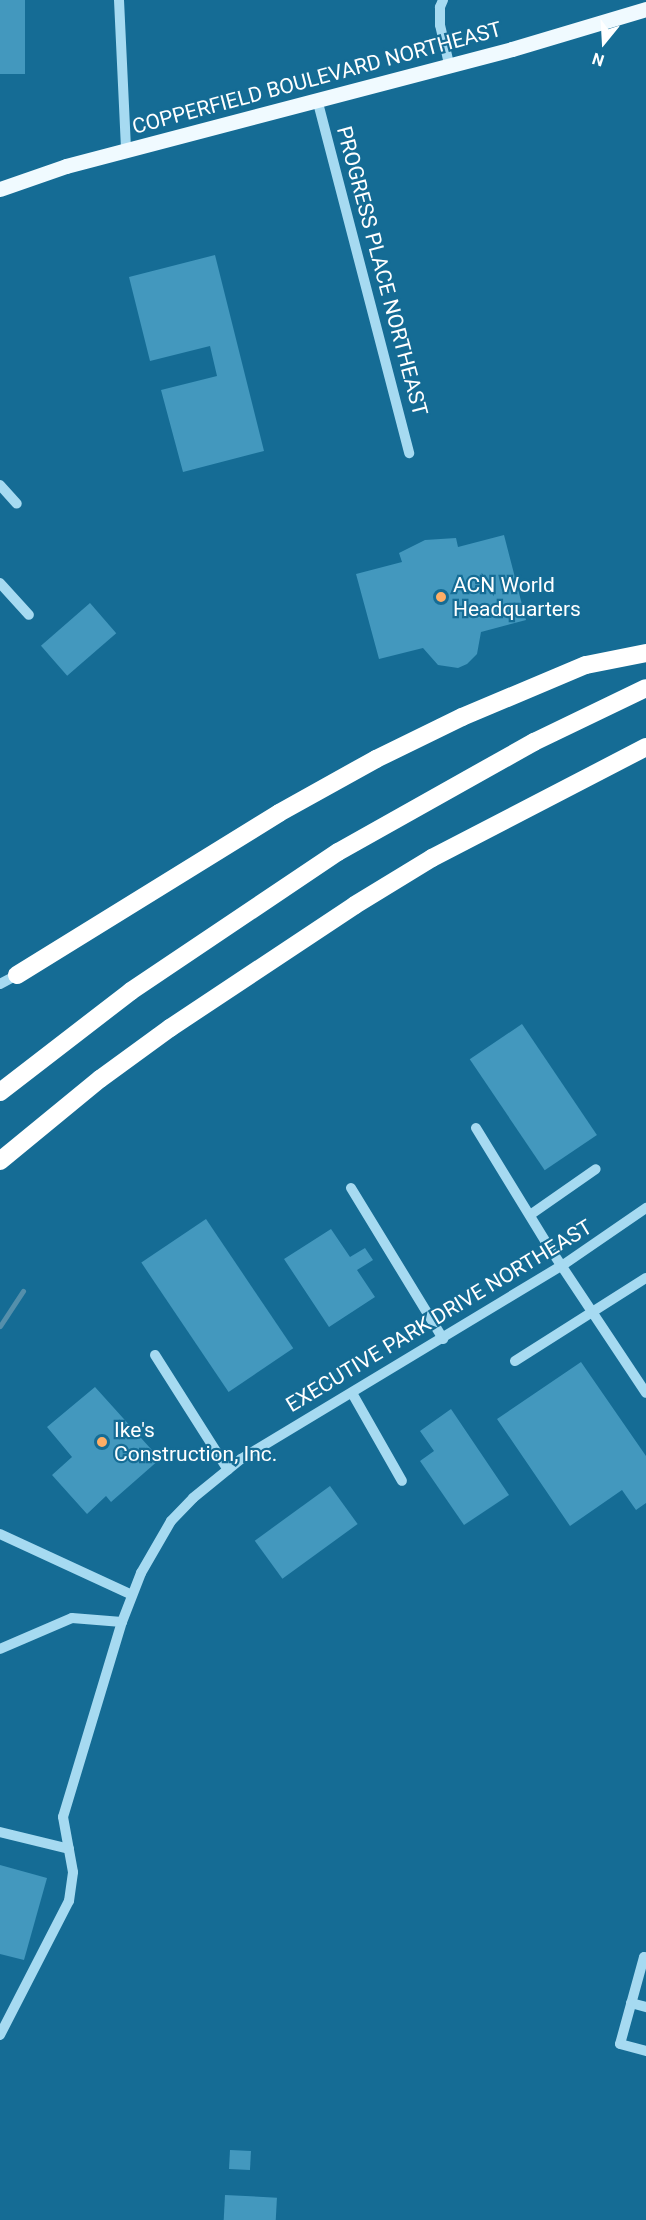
<!DOCTYPE html>
<html>
<head>
<meta charset="utf-8">
<style>
  body { margin:0 }
  #map { position:relative; width:646px; height:2220px; overflow:hidden; background:#156c95; font-family:Roboto,sans-serif }
  div>[style] { position:absolute }
  [style*='--x'] { left:calc(var(--x)*1px); top:calc(var(--y)*1px); width:calc(var(--w)*1px); rotate:calc(var(--a)*1deg) }
  .stream>* { height:5px; margin:-2.5px; padding:0 2.5px; transform-origin:2.5px; border-radius:2.5px; background:#548fab }
  .building>* { inset:0; background:#4398be; transform-origin:0 0 }
  .minor>* { height:10px; margin:-5px; padding:0 5px; transform-origin:5px; border-radius:5px; background:#a6daf1 }
  .major>* { height:15px; margin:-7.5px; padding:0 7.5px; transform-origin:7.5px; border-radius:7.5px; background:#f0faff }
  .highway>* { height:18px; margin:-9px; padding:0 9px; transform-origin:9px; border-radius:9px; background:#fff }
  .dots>* { width:16px; height:16px; translate:-50% -50%; box-sizing:border-box; border:3px solid #156c95; border-radius:50% }
  span { translate:-50% -50%; white-space:nowrap; text-align:center; line-height:1.15; -webkit-text-stroke:4.5px #156c95; paint-order:stroke }
  .street-label { font-size:21px; color:#fff }
  .poi-label { font-size:21px; color:#fff }
  .left { translate:0 -50%; text-align:left }
  .north { position:absolute; left:574px; top:12px; width:60px; height:60px; -webkit-text-stroke:4px #156c95; paint-order:stroke; rotate:198deg; font-size:16px; font-weight:700; line-height:24px; text-align:center; color:#fff }
  .north::after { content:''; display:block; margin:auto; width:21px; height:27px; background:#fff; clip-path:polygon(50% 0,100% 100%,50% 72%,0 100%) }
</style>
</head>
<body>
<div id="map">
  <div class="stream">
    <i style="--x:0;--y:1326;--w:42;--a:-56.7"></i>
  </div>
  <div class="building">
    <i style="left:0;top:0;width:25px;height:74px"></i>
    <i style="clip-path:polygon(215px 255px,264px 451px,183px 472px,161px 390px,217px 376px,210px 346px,150px 361px,129px 277px)"></i>
    <i style="clip-path:polygon(504px 535px,526px 620px,481px 632px,477px 654px,467px 664px,458px 668px,438px 665px,423px 648px,379px 659px,356px 574px,402px 562px,399px 553px,425px 540px,456px 538px,458px 547px)"></i>
    <i style="left:90px;top:603px;width:40px;height:65px;rotate:49deg"></i>
    <i style="left:522px;top:1024px;width:134px;height:63px;rotate:56deg"></i>
    <i style="left:206px;top:1219px;width:156px;height:78px;rotate:56deg"></i>
    <i style="clip-path:polygon(331px 1229px,350px 1257px,365px 1248px,373px 1260px,357px 1270px,375px 1297px,329px 1327px,284px 1259px)"></i>
    <i style="clip-path:polygon(581px 1362px,646px 1456px,646px 1503px,636px 1510px,622px 1490px,570px 1526px,497px 1419px)"></i>
    <i style="clip-path:polygon(95px 1387px,160px 1459px,111px 1502px,106px 1496px,87px 1514px,52px 1475px,72px 1457px,47px 1427px)"></i>
    <i style="clip-path:polygon(451px 1409px,509px 1495px,464px 1525px,420px 1461px,434px 1451px,420px 1431px)"></i>
    <i style="left:330px;top:1486px;width:47px;height:93px;rotate:54deg"></i>
    <i style="clip-path:polygon(0 1865px,47px 1878px,24px 1960px,0 1954px)"></i>
    <i style="left:230px;top:2150px;width:21px;height:19px;rotate:3deg"></i>
    <i style="left:225px;top:2195px;width:52px;height:25px;rotate:3deg"></i>
  </div>
  <div class="minor">
    <i style="--x:119;--y:0;--w:150;--a:87.3"></i>
    <i style="--x:443;--y:0;--w:8;--a:113"></i>
    <i style="--x:440;--y:7;--w:18;--a:90"></i>
    <i style="--x:440;--y:25;--w:40;--a:77"></i>
    <i style="--x:317;--y:99;--w:366;--a:75.4"></i>
    <i style="--x:0;--y:485;--w:25;--a:48"></i>
    <i style="--x:0;--y:583;--w:43;--a:47.8"></i>
    <i style="--x:0;--y:984;--w:19;--a:-28"></i>
    <i style="--x:476;--y:1128;--w:140;--a:58.5"></i>
    <i style="--x:549;--y:1247;--w:175;--a:56.4"></i>
    <i style="--x:351;--y:1188;--w:177;--a:58.6"></i>
    <i style="--x:530;--y:1215;--w:80;--a:-34.9"></i>
    <i style="--x:155;--y:1355;--w:136;--a:57.6"></i>
    <i style="--x:515;--y:1361;--w:155;--a:-32.4"></i>
    <i style="--x:352;--y:1393;--w:101;--a:60.4"></i>
    <i style="--x:0;--y:1534;--w:145;--a:24.8"></i>
    <i style="--x:0;--y:1649;--w:78;--a:-23.3"></i>
    <i style="--x:72;--y:1618;--w:50;--a:4.6"></i>
    <i style="--x:0;--y:1832;--w:71;--a:13.8"></i>
    <i style="--x:646;--y:1958;--w:2;--a:-153"></i>
    <i style="--x:644;--y:1957;--w:90;--a:105.4"></i>
    <i style="--x:620;--y:2044;--w:27;--a:15"></i>
    <i style="--x:631;--y:2003;--w:16;--a:15"></i>
    <i style="--x:0;--y:2035;--w:151;--a:-62.8"></i>
    <i style="--x:69;--y:1901;--w:29;--a:-82"></i>
    <i style="--x:73;--y:1872;--w:56;--a:-100.3"></i>
    <i style="--x:63;--y:1817;--w:204;--a:-73.2"></i>
    <i style="--x:122;--y:1622;--w:53;--a:-68.8"></i>
    <i style="--x:141;--y:1573;--w:60;--a:-60"></i>
    <i style="--x:171;--y:1521;--w:32;--a:-46"></i>
    <i style="--x:193;--y:1498;--w:62;--a:-39.1"></i>
    <i style="--x:241;--y:1459;--w:376;--a:-31.1"></i>
    <i style="--x:563;--y:1265;--w:101;--a:-34.5"></i>
  </div>
  <div class="major">
    <i style="--x:0;--y:189;--w:70;--a:-19.2"></i>
    <i style="--x:66;--y:166;--w:461;--a:-14.7"></i>
    <i style="--x:512;--y:49;--w:140;--a:-16.6"></i>
  </div>
  <div class="highway">
    <i style="--x:17;--y:975;--w:308;--a:-31.7"></i>
    <i style="--x:279;--y:813;--w:111;--a:-29.1"></i>
    <i style="--x:376;--y:759;--w:96;--a:-26"></i>
    <i style="--x:462;--y:717;--w:134;--a:-22.8"></i>
    <i style="--x:586;--y:665;--w:61;--a:-11.3"></i>
    <i style="--x:0;--y:1092;--w:165;--a:-37.6"></i>
    <i style="--x:131;--y:991;--w:249;--a:-33.9"></i>
    <i style="--x:338;--y:852;--w:225;--a:-29.3"></i>
    <i style="--x:534;--y:742;--w:124;--a:-25.7"></i>
    <i style="--x:0;--y:1161;--w:129;--a:-39.4"></i>
    <i style="--x:100;--y:1079;--w:87;--a:-36.1"></i>
    <i style="--x:170;--y:1028;--w:222;--a:-33.6"></i>
    <i style="--x:355;--y:905;--w:90;--a:-31.4"></i>
    <i style="--x:432;--y:858;--w:241;--a:-27.4"></i>
  </div>
  <div class="dots">
    <i style="left:441px;top:597px;background:#ffae66"></i>
    <i style="left:102px;top:1442px;background:#ffae66"></i>
  </div>
  <div class="street-label">
    <span style="left:317px;top:78px;rotate:-15deg">COPPERFIELD BOULEVARD NORTHEAST</span>
    <span style="left:382px;top:271px;rotate:75deg">PROGRESS PLACE NORTHEAST</span>
    <span style="left:439px;top:1316px;rotate:-31deg">EXECUTIVE PARK DRIVE NORTHEAST</span>
  </div>
  <div class="poi-label">
    <span class="left" style="left:453px;top:597px">ACN World<br>Headquarters</span>
    <span class="left" style="left:114px;top:1442px">Ike's<br>Construction, Inc.</span>
  </div>
  <div class="north">N</div>
</div>
</body>
</html>
